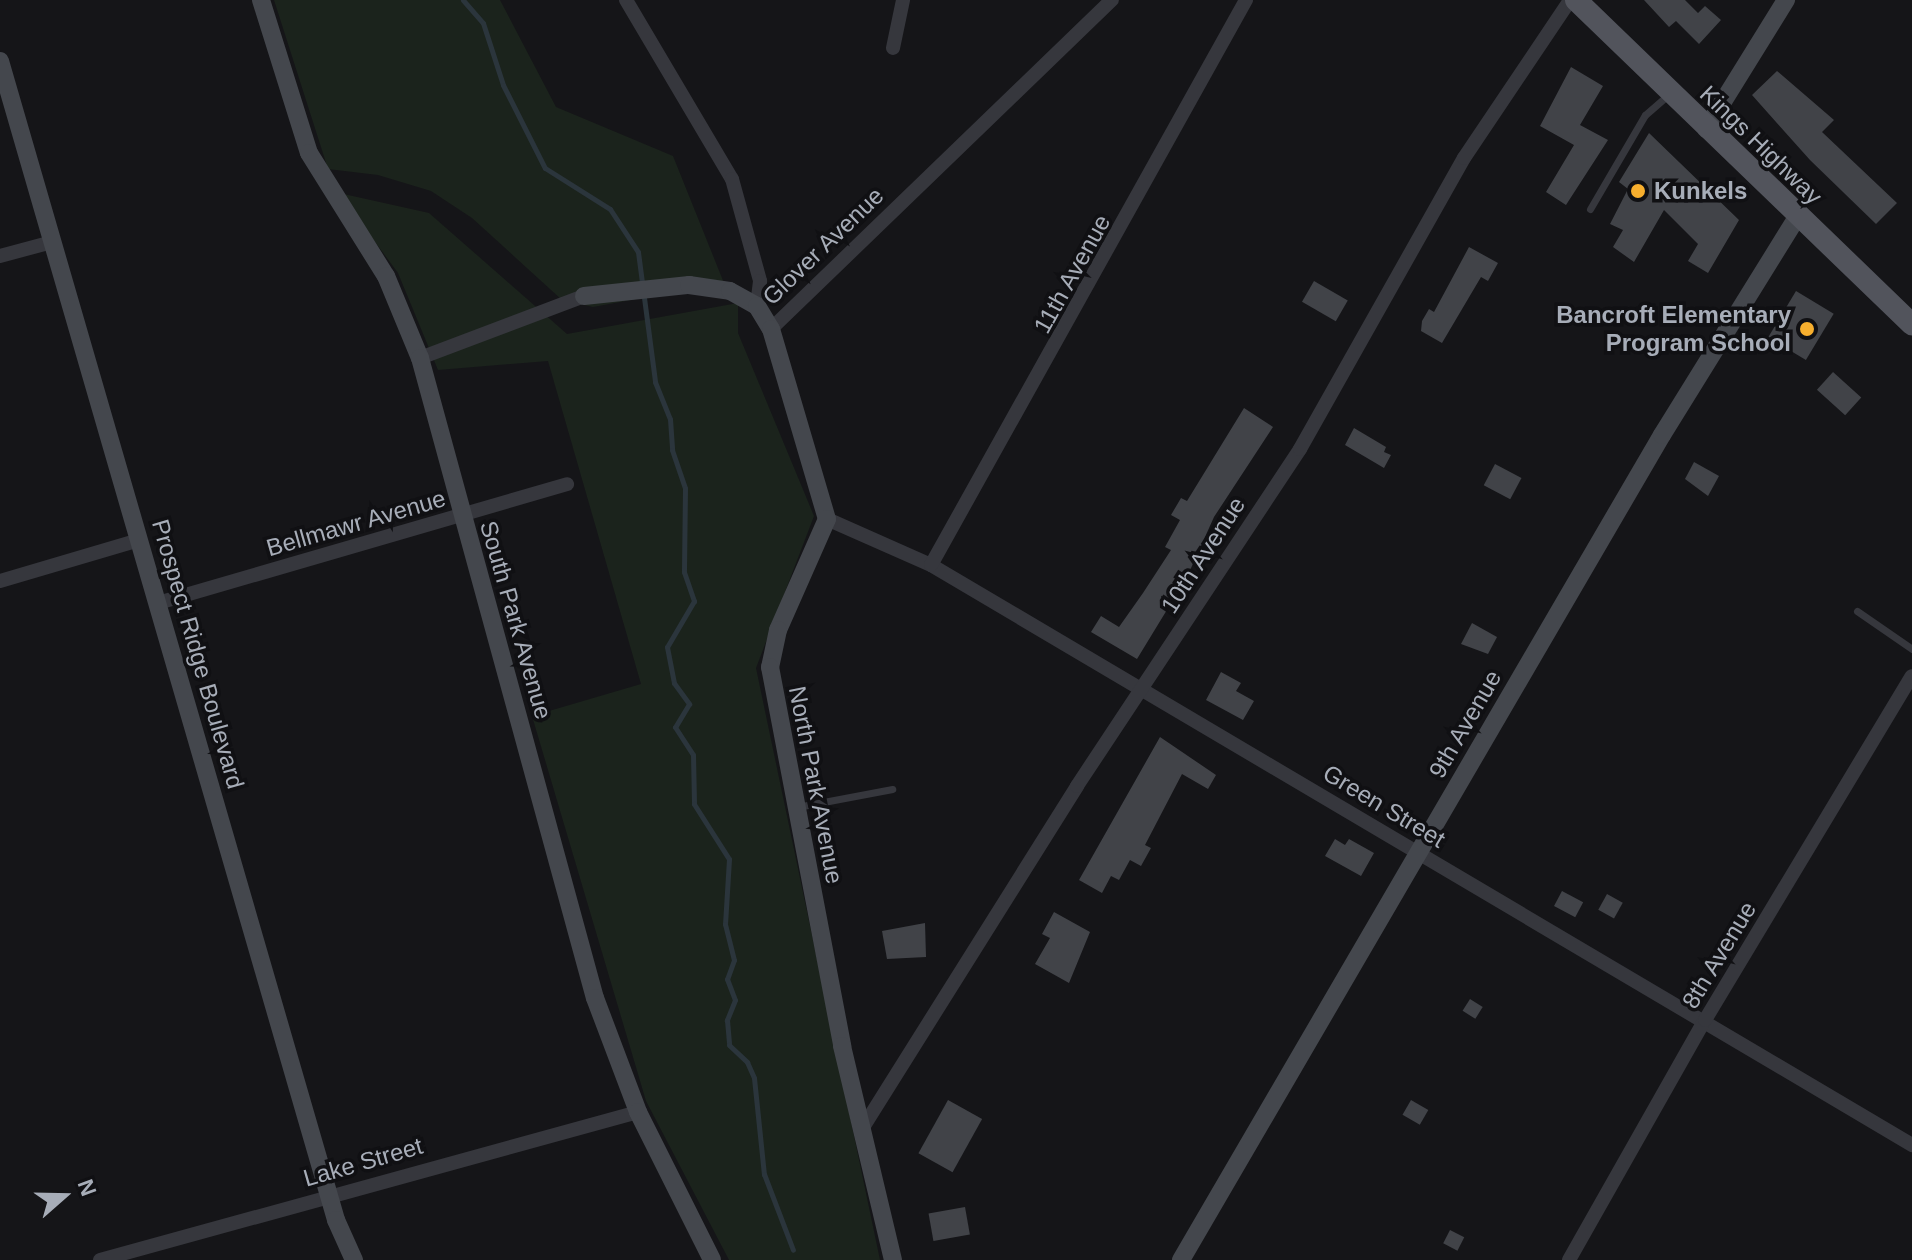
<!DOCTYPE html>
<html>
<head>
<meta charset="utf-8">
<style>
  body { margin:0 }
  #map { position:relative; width:1912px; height:1260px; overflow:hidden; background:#151518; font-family:Arial,sans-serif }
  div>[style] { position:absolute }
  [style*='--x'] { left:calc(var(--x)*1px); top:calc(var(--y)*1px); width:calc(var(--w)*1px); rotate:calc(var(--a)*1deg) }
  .green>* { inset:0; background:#1b231c }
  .stream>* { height:5px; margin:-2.5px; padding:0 2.5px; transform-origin:2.5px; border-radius:2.5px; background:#2b353c }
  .building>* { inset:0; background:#414348; transform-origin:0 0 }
  .lane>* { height:7px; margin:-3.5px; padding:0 3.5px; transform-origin:3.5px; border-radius:3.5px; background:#36373d }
  .street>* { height:14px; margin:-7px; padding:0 7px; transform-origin:7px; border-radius:7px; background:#36373d }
  .secondary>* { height:18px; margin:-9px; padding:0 9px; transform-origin:9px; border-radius:9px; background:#44474d }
  .primary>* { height:22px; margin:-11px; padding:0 11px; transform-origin:11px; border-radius:11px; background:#52545c }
  .dots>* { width:22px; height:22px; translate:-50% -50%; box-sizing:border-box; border:4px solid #101013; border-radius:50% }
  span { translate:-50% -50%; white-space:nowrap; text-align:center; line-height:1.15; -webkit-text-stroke:7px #101013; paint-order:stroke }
  .street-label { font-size:24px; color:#a7adb8 }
  .poi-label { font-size:24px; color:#a7adb8; font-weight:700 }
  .left { translate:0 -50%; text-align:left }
  .right { translate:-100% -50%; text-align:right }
  .north { position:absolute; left:24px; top:1156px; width:80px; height:80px; -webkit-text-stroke:6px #101013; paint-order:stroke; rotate:70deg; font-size:22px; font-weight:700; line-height:32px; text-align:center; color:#a7adb8 }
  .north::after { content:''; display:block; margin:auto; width:28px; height:36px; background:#a7adb8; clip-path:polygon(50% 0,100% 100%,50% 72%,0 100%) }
</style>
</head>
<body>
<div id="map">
  <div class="green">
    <i style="clip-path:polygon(274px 0,500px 0,556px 107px,673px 156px,724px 283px,593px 307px,562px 300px,472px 218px,431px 191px,378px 175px,328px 169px)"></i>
    <i style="clip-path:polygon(339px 193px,429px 213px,567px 334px,738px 303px,738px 333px,814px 516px,756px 668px,880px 1260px,729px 1260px,646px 1101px,532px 716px,641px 684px,548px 361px,438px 370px,398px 273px)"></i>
  </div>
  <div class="stream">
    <i style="--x:463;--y:0;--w:30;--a:49"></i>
    <i style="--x:483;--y:23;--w:65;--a:72.1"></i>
    <i style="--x:503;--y:85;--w:93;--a:63.2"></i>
    <i style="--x:545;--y:168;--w:77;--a:32.2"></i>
    <i style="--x:610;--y:209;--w:51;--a:56.9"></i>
    <i style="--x:638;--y:252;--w:131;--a:82.5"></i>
    <i style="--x:655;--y:382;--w:40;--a:68"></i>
    <i style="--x:670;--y:419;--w:31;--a:86"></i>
    <i style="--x:672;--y:450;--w:40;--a:71.1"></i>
    <i style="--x:685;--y:488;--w:84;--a:90.7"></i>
    <i style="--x:684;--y:572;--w:31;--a:71"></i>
    <i style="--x:694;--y:601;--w:53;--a:120.4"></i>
    <i style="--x:667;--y:647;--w:37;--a:79"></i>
    <i style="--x:674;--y:683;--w:26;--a:54"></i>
    <i style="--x:689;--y:704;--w:27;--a:121"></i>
    <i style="--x:675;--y:727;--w:33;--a:57"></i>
    <i style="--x:693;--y:755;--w:49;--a:88.8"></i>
    <i style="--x:694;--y:804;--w:65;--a:57.5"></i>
    <i style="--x:729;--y:859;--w:65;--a:93.5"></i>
    <i style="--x:725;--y:924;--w:37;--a:76"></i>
    <i style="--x:734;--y:960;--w:20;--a:110"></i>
    <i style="--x:727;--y:979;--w:22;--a:69"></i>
    <i style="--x:735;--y:1000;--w:22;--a:112"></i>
    <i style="--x:727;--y:1020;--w:25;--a:85"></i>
    <i style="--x:729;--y:1045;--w:25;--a:43"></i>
    <i style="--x:747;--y:1062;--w:17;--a:66"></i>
    <i style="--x:754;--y:1078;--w:97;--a:84.1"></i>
    <i style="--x:764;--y:1174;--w:81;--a:69.1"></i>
  </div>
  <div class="building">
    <i style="clip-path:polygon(1644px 0,1685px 0,1698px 13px,1705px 6px,1721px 20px,1699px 44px,1676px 21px,1669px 27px)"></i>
    <i style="clip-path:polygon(1571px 67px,1603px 86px,1580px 125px,1608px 140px,1566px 205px,1546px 192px,1574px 145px,1540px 126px)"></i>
    <i style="clip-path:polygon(1777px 71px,1834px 120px,1822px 132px,1897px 203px,1876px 224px,1810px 160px,1752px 95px)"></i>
    <i style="clip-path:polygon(1649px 133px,1739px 220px,1708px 273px,1688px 261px,1698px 244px,1664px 210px,1634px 262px,1613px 247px,1623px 230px,1610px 224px,1628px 189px,1619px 182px)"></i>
    <i style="clip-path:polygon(1469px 247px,1498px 263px,1488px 281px,1481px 277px,1442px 343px,1421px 331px,1422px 321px,1429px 309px,1434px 312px)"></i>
    <i style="left:1314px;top:281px;width:39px;height:24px;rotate:30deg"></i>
    <i style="left:1796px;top:291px;width:44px;height:54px;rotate:31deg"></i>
    <i style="left:1833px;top:372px;width:38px;height:24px;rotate:42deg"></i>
    <i style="clip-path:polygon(1244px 408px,1273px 427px,1214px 517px,1187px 577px,1137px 659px,1091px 632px,1101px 616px,1119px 627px,1143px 593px,1171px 550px,1165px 547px,1180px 520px,1171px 515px,1181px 498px,1187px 501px)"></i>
    <i style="clip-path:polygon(1354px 428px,1386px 447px,1384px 452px,1391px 455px,1384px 468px,1345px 445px)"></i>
    <i style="clip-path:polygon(1694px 462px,1719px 476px,1708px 496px,1685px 479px)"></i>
    <i style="left:1495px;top:464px;width:30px;height:24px;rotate:28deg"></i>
    <i style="clip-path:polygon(1472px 623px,1497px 637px,1488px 654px,1461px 644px)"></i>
    <i style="clip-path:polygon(1221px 672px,1241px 683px,1236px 691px,1254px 701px,1243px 720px,1206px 700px)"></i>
    <i style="clip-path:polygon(1160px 737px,1216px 775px,1208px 789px,1182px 774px,1145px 845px,1151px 848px,1141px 866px,1130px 860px,1119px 880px,1111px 876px,1102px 893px,1079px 880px)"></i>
    <i style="clip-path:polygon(1335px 839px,1345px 845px,1349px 839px,1374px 853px,1361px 876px,1325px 856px)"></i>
    <i style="left:1562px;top:891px;width:24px;height:17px;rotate:28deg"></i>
    <i style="left:1607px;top:894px;width:18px;height:18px;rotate:29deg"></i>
    <i style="clip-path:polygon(1054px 912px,1090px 932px,1069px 983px,1035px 964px,1050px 938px,1042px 934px)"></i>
    <i style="clip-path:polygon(925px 923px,926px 957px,887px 959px,882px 931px)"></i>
    <i style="left:1470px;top:999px;width:15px;height:14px;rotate:32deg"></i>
    <i style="left:948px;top:1100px;width:39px;height:61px;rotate:29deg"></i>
    <i style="left:1411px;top:1100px;width:20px;height:17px;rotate:30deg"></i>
    <i style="left:965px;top:1207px;width:28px;height:37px;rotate:80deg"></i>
    <i style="left:1450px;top:1230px;width:16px;height:15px;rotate:27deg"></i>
  </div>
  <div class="lane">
    <i style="--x:1590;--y:209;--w:109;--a:-59.7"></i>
    <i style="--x:1645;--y:115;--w:32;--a:-41"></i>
    <i style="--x:1857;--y:611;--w:67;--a:34.6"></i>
    <i style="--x:797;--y:807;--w:97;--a:-10.7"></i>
  </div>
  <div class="street">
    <i style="--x:626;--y:0;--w:208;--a:59.4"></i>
    <i style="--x:732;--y:179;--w:106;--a:74.6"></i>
    <i style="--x:760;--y:281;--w:25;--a:97"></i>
    <i style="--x:893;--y:48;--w:49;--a:-78.2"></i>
    <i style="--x:0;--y:256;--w:54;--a:-15.1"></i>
    <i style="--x:771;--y:329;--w:474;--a:-44"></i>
    <i style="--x:420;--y:358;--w:175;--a:-20.7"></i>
    <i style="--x:827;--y:519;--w:114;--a:23.9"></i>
    <i style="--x:931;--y:565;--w:1140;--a:30.59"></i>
    <i style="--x:931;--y:565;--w:647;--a:-60.86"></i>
    <i style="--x:0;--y:581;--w:145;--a:-16.4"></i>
    <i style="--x:158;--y:603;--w:426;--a:-16.2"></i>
    <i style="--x:862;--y:1129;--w:405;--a:-57.9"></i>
    <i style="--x:1077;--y:786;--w:404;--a:-56.5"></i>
    <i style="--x:1300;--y:449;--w:334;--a:-60.6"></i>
    <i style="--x:1464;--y:158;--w:190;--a:-56.1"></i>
    <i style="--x:100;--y:1260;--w:558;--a:-15.38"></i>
    <i style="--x:1569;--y:1260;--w:276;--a:-60.5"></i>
    <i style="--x:1705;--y:1020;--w:401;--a:-59"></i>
  </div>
  <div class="secondary">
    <i style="--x:261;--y:0;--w:160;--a:72.6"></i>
    <i style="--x:309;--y:153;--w:145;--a:58"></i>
    <i style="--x:386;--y:276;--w:89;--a:67.5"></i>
    <i style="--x:420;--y:358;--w:663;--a:74.71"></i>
    <i style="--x:595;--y:998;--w:122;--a:69.3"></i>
    <i style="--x:638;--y:1112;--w:165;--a:63.4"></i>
    <i style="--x:0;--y:61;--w:1207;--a:73.83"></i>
    <i style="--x:336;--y:1220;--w:44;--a:65.8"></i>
    <i style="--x:1706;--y:129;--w:152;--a:-58.2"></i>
    <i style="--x:584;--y:296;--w:106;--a:-6"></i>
    <i style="--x:689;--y:285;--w:41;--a:8.3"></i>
    <i style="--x:730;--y:291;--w:31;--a:29"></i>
    <i style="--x:757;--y:306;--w:27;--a:59"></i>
    <i style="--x:771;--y:329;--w:198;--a:73.6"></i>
    <i style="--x:827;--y:519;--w:121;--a:113.8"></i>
    <i style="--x:778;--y:630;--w:38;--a:102"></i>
    <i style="--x:770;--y:667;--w:386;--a:79.2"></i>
    <i style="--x:842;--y:1046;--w:220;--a:76.6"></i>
    <i style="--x:1181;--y:1260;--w:955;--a:-59.76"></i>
    <i style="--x:1662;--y:435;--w:258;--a:-58.2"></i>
  </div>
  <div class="primary">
    <i style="--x:1576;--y:0;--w:467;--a:44"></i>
  </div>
  <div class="dots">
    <i style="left:1638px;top:191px;background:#f7af2e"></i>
    <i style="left:1807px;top:329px;background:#f7af2e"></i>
  </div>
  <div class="street-label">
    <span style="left:1761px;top:145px;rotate:44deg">Kings Highway</span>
    <span style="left:823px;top:246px;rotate:-44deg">Glover Avenue</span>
    <span style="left:1072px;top:274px;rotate:-61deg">11th Avenue</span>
    <span style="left:356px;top:523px;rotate:-16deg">Bellmawr Avenue</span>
    <span style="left:1203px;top:555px;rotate:-57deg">10th Avenue</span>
    <span style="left:516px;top:620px;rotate:74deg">South Park Avenue</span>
    <span style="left:198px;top:654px;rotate:74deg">Prospect Ridge Boulevard</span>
    <span style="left:1465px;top:724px;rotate:-60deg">9th Avenue</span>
    <span style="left:816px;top:785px;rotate:79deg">North Park Avenue</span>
    <span style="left:1384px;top:806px;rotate:31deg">Green Street</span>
    <span style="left:1719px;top:955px;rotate:-59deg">8th Avenue</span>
    <span style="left:363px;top:1162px;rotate:-16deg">Lake Street</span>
  </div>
  <div class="poi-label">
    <span class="left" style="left:1654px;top:191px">Kunkels</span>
    <span class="right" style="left:1791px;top:329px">Bancroft Elementary<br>Program School</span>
  </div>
  <div class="north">N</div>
</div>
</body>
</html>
